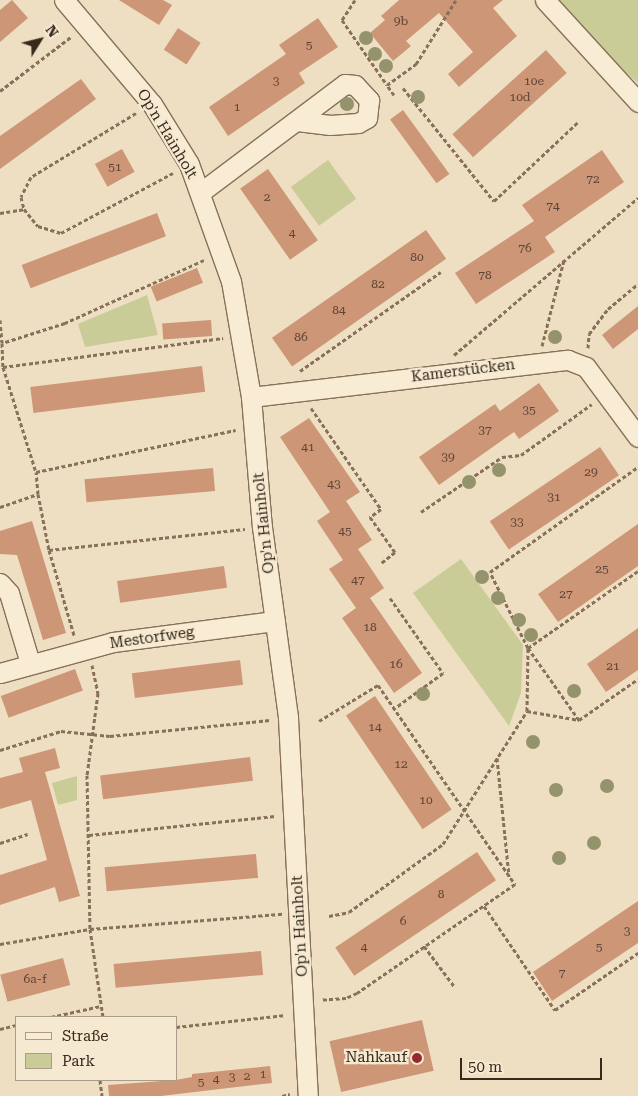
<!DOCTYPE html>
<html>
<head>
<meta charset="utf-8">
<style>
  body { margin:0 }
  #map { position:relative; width:638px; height:1096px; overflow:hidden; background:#eedfc2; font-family:"Roboto Serif",serif }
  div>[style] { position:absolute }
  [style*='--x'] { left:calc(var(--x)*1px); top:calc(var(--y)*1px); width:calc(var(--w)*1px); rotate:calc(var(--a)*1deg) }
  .green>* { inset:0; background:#c9cc96; transform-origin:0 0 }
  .building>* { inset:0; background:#cd9677; transform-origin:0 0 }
  .path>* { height:3px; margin-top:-1.5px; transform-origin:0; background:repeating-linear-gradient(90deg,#887059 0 4px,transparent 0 6.5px) }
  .roads { filter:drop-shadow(1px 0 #887059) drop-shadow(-1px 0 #887059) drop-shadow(0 1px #887059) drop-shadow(0 -1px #887059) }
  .minor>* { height:19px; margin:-9.5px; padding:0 9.5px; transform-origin:9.5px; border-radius:9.5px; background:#f9ecd5 }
  .trees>* { width:14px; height:14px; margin:-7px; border-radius:50%; background:#94936b }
  .dots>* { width:14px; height:14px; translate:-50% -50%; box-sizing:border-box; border:2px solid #f6e9d1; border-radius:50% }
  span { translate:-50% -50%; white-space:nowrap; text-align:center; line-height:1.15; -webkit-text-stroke:4.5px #f6e9d1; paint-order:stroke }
  .number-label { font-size:12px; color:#5d4434 }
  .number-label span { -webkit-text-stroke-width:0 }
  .street-label { font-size:15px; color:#38291d }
  .poi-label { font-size:15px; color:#38291d }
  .right { translate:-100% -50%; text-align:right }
  .legend { position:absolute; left:15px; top:1016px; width:162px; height:65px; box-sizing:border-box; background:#f6e9d1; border:1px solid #aa9c89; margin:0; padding:6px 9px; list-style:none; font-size:15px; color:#38291d }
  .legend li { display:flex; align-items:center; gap:10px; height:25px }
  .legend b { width:25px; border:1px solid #aa9c89 }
  .north { position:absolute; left:15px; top:15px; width:50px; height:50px; -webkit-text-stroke:4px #f6e9d1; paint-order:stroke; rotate:54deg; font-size:14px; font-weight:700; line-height:20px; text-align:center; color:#38291d }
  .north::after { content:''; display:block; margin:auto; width:18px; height:22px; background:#38291d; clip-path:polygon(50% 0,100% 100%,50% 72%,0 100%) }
  .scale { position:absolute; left:460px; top:1058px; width:142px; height:22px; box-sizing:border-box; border:2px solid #38291d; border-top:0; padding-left:6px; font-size:15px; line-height:18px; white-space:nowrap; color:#38291d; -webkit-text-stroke:4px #f6e9d1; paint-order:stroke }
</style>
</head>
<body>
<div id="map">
  <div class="green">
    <i style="clip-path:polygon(545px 0,638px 0,638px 83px)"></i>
    <i style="left:328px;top:160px;width:48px;height:46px;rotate:54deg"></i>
    <i style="clip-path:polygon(147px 295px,158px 335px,85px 347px,78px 324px)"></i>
    <i style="clip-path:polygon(461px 559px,523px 645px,521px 693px,509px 726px,413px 593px)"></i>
    <i style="clip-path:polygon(77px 776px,77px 800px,58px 805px,52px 783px)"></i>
  </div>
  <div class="building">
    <i style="clip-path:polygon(12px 0,28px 18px,0 42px,0 10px)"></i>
    <i style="clip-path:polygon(119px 0,163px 0,172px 5px,159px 25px)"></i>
    <i style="clip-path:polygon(399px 0,503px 0,493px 8px,517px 36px,459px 87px,448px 74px,473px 52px,439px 13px,406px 41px,411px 46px,393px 61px,370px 33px,385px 20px,381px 16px)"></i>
    <i style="clip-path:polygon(318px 18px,338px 47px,299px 73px,305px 83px,228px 136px,209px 107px,286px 54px,279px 45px)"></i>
    <i style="left:178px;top:28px;width:27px;height:26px;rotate:33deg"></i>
    <i style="left:546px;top:50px;width:31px;height:126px;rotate:48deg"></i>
    <i style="clip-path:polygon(81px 79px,96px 99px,0 169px,0 136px)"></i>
    <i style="left:403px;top:110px;width:79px;height:16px;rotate:54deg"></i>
    <i style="left:122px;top:149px;width:26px;height:31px;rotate:61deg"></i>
    <i style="clip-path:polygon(602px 150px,624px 182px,545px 237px,555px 252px,476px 304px,455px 273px,534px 221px,522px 205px)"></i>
    <i style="left:268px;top:169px;width:87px;height:34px;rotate:55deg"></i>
    <i style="left:157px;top:213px;width:25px;height:145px;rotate:69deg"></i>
    <i style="left:426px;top:230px;width:35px;height:188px;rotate:55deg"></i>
    <i style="left:197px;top:268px;width:16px;height:50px;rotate:68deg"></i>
    <i style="clip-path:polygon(638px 306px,638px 329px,613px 349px,602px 335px)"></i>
    <i style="left:211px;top:320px;width:16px;height:49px;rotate:86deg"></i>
    <i style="left:202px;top:366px;width:26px;height:173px;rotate:83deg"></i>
    <i style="clip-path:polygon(539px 383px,559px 411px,519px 439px,514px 432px,439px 485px,419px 457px,495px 404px,500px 411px)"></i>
    <i style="clip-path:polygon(309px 418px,360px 492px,346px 501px,372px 540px,358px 549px,384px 588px,370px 598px,422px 673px,394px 693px,342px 618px,356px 608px,329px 569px,343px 560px,317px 521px,330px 512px,280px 437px)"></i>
    <i style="left:600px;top:447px;width:34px;height:133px;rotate:56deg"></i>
    <i style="left:213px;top:468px;width:23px;height:129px;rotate:85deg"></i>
    <i style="clip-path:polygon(32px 521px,66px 633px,43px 640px,17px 555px,0 554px,0 531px)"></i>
    <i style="clip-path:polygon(638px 524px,638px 566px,558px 622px,538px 594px)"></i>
    <i style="left:224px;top:566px;width:22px;height:108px;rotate:82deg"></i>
    <i style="clip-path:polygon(638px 628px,638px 670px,606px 692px,587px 664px)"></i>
    <i style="left:240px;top:660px;width:25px;height:109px;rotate:83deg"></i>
    <i style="left:75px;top:669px;width:23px;height:79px;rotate:70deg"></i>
    <i style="left:375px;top:696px;width:137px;height:35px;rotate:56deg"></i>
    <i style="clip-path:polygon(55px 748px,60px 768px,45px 772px,80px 896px,59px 902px,55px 887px,0 905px,0 875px,47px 860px,31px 800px,0 809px,0 778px,23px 772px,19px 758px)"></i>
    <i style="left:250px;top:757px;width:24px;height:151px;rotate:83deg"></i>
    <i style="left:477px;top:852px;width:34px;height:171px;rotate:56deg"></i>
    <i style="left:256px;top:854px;width:24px;height:152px;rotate:85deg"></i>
    <i style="clip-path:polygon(638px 901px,638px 943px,552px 1001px,533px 972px)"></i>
    <i style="left:261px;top:951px;width:24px;height:148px;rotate:85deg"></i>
    <i style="left:63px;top:958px;width:28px;height:65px;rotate:75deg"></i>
    <i style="left:422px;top:1020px;width:52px;height:95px;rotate:77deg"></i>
    <i style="clip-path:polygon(270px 1066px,272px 1083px,161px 1096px,109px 1096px,108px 1085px,176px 1080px,192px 1077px,192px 1074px)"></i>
  </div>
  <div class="path">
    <i style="--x:355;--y:0;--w:24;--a:123"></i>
    <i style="--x:342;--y:20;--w:79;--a:55.3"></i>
    <i style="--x:403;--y:88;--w:145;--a:51.2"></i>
    <i style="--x:494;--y:201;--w:115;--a:-43.2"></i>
    <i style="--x:0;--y:91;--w:89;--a:-37.3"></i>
    <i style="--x:394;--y:95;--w:12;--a:-125"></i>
    <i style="--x:387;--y:85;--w:36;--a:-36"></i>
    <i style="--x:416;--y:64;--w:75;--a:-58"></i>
    <i style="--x:136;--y:113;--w:123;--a:148.6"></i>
    <i style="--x:31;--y:177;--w:22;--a:117"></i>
    <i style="--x:21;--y:197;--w:12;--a:76"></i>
    <i style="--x:24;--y:209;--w:22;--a:51"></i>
    <i style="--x:38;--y:226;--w:24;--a:17"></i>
    <i style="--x:61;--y:233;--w:127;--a:-28.2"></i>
    <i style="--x:0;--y:213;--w:24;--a:-9"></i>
    <i style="--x:204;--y:260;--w:153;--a:155.6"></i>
    <i style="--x:65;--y:323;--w:66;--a:162.4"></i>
    <i style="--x:2;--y:343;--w:24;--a:88"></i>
    <i style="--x:3;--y:367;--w:222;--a:-7.5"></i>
    <i style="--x:0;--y:320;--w:23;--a:85"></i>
    <i style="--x:542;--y:346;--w:89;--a:-75.7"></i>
    <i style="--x:588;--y:348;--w:14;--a:-86"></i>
    <i style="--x:589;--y:334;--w:31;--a:-53"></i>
    <i style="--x:608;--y:309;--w:39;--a:-40"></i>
    <i style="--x:454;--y:355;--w:242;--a:-40.5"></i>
    <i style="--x:3;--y:367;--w:110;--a:72.6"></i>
    <i style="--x:300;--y:371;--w:172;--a:-35.1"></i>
    <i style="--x:311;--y:408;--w:123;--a:55.3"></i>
    <i style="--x:381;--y:509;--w:14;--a:144"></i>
    <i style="--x:370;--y:517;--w:43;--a:54.5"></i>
    <i style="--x:395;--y:552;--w:19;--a:141"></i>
    <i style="--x:38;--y:494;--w:57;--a:78.9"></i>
    <i style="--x:49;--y:550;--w:89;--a:73.6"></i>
    <i style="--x:0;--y:507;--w:40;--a:-18.9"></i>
    <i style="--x:38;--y:494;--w:22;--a:-95"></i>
    <i style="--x:36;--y:472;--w:204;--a:-11.9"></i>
    <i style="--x:421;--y:512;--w:98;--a:-34.2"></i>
    <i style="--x:502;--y:457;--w:19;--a:-6"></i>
    <i style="--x:521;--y:455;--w:87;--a:-35.7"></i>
    <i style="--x:49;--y:550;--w:197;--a:-6.1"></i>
    <i style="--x:390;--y:598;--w:92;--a:54.8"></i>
    <i style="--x:443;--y:673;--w:59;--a:143.9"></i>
    <i style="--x:92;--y:665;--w:29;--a:78"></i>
    <i style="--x:98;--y:693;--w:83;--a:97.6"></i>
    <i style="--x:87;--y:775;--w:154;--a:88.9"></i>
    <i style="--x:90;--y:929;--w:89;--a:81.6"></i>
    <i style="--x:527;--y:711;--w:53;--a:9.8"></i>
    <i style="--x:579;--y:720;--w:72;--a:-34.8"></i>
    <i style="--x:579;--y:720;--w:88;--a:-125.3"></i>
    <i style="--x:528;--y:648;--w:85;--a:-116.6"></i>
    <i style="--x:490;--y:572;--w:181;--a:-35.4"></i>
    <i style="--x:319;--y:721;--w:69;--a:-31.4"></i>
    <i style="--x:378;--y:685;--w:242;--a:55.5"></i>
    <i style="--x:515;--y:884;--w:192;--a:145.4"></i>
    <i style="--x:357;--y:993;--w:12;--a:156"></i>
    <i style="--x:346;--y:998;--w:26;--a:176"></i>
    <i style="--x:0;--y:750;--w:64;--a:-17.3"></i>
    <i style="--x:61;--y:731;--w:49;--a:5.8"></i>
    <i style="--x:110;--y:736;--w:161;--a:-5.7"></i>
    <i style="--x:497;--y:758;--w:119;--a:84.2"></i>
    <i style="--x:89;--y:835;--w:187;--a:-5.8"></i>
    <i style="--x:0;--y:843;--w:29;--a:-18"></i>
    <i style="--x:484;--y:906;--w:126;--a:55.7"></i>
    <i style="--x:555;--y:1010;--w:101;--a:-34.5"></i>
    <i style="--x:329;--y:916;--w:20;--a:-11"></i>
    <i style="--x:349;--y:912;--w:116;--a:-35.9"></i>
    <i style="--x:443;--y:844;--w:157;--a:-57.7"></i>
    <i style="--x:527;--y:711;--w:63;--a:-89.1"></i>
    <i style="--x:528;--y:648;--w:134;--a:-35"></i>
    <i style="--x:0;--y:944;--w:91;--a:-9.5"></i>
    <i style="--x:90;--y:929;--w:193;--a:-4.5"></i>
    <i style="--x:424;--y:946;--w:50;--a:53.1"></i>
    <i style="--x:51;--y:1017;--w:51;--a:-12.4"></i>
    <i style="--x:176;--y:1027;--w:110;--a:-6.3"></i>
    <i style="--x:0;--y:1029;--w:16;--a:-14"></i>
    <i style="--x:100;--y:1080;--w:16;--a:83"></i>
    <i style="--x:282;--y:1096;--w:8;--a:-14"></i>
  </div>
  <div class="roads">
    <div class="minor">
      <i style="--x:64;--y:0;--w:136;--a:49.8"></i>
      <i style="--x:152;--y:104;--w:70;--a:58.3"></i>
      <i style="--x:189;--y:164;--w:124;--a:70.3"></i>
      <i style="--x:231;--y:281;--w:118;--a:80.2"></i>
      <i style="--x:251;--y:397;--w:130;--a:85.2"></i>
      <i style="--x:262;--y:527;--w:193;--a:82.2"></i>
      <i style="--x:288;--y:718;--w:379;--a:87"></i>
      <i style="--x:545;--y:0;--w:138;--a:47.6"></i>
      <i style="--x:201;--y:192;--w:180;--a:-36.9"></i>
      <i style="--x:345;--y:84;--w:10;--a:6"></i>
      <i style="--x:355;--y:85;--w:21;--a:47"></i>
      <i style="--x:369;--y:100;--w:18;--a:96"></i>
      <i style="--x:367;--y:118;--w:10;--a:151"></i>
      <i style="--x:358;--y:123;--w:28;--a:176"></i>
      <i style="--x:330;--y:125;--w:31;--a:-173"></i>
      <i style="--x:251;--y:397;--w:319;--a:-6.7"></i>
      <i style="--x:568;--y:360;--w:19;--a:21"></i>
      <i style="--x:586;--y:367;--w:87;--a:53.4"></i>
      <i style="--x:0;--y:583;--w:13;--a:48"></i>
      <i style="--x:9;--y:593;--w:73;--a:73.3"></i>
      <i style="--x:0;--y:673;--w:117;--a:-15.3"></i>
      <i style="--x:113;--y:642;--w:163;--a:-7.4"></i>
    </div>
  </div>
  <div class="trees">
    <i style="left:366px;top:38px"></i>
    <i style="left:375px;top:54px"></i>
    <i style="left:386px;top:66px"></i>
    <i style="left:418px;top:97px"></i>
    <i style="left:347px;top:104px"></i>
    <i style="left:555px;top:337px"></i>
    <i style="left:499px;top:470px"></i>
    <i style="left:469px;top:482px"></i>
    <i style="left:482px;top:577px"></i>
    <i style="left:498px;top:598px"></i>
    <i style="left:519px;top:620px"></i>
    <i style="left:531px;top:635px"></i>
    <i style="left:574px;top:691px"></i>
    <i style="left:423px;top:694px"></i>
    <i style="left:533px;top:742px"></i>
    <i style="left:607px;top:786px"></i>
    <i style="left:556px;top:790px"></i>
    <i style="left:594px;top:843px"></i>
    <i style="left:559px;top:858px"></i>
  </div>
  <div class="dots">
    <i style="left:417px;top:1058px;background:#97282f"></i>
  </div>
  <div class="number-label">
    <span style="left:401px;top:22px">9b</span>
    <span style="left:309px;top:46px">5</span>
    <span style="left:276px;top:82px">3</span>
    <span style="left:534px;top:82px">10e</span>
    <span style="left:520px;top:98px">10d</span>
    <span style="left:237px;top:108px">1</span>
    <span style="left:115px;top:168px">51</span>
    <span style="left:593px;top:180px">72</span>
    <span style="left:267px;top:198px">2</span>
    <span style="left:553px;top:207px">74</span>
    <span style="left:292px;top:234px">4</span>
    <span style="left:525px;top:249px">76</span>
    <span style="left:417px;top:258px">80</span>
    <span style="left:485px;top:276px">78</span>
    <span style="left:378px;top:285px">82</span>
    <span style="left:339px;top:311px">84</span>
    <span style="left:301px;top:338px">86</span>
    <span style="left:529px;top:411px">35</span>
    <span style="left:485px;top:431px">37</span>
    <span style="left:308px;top:448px">41</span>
    <span style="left:448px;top:458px">39</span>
    <span style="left:591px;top:473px">29</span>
    <span style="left:334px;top:485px">43</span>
    <span style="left:554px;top:498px">31</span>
    <span style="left:517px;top:523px">33</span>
    <span style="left:345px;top:532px">45</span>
    <span style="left:602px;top:570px">25</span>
    <span style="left:358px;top:581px">47</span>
    <span style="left:566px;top:595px">27</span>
    <span style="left:370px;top:628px">18</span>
    <span style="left:396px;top:665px">16</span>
    <span style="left:613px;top:667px">21</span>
    <span style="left:375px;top:728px">14</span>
    <span style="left:401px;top:765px">12</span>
    <span style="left:426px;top:801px">10</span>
    <span style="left:441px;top:895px">8</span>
    <span style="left:403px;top:922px">6</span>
    <span style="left:627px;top:932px">3</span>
    <span style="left:364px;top:948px">4</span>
    <span style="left:599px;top:948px">5</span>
    <span style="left:562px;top:974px">7</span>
    <span style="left:35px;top:980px">6a-f</span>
    <span style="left:263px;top:1075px">1</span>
    <span style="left:247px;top:1077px">2</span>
    <span style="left:232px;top:1078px">3</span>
    <span style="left:216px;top:1080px">4</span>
    <span style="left:201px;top:1083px">5</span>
  </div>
  <div class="street-label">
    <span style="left:167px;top:134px;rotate:59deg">Op'n Hainholt</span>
    <span style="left:463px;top:371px;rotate:-7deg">Kamerstücken</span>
    <span style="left:264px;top:523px;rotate:-96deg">Op'n Hainholt</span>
    <span style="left:152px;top:638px;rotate:-8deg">Mestorfweg</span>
    <span style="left:300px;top:926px;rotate:-93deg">Op'n Hainholt</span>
  </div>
  <div class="poi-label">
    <span class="right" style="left:407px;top:1058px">Nahkauf</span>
  </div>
  <ul class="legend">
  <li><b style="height:6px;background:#f9ecd5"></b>Straße</li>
  <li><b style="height:14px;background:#c9cc96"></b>Park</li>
  </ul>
  <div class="north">N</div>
  <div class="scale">50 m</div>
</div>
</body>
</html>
